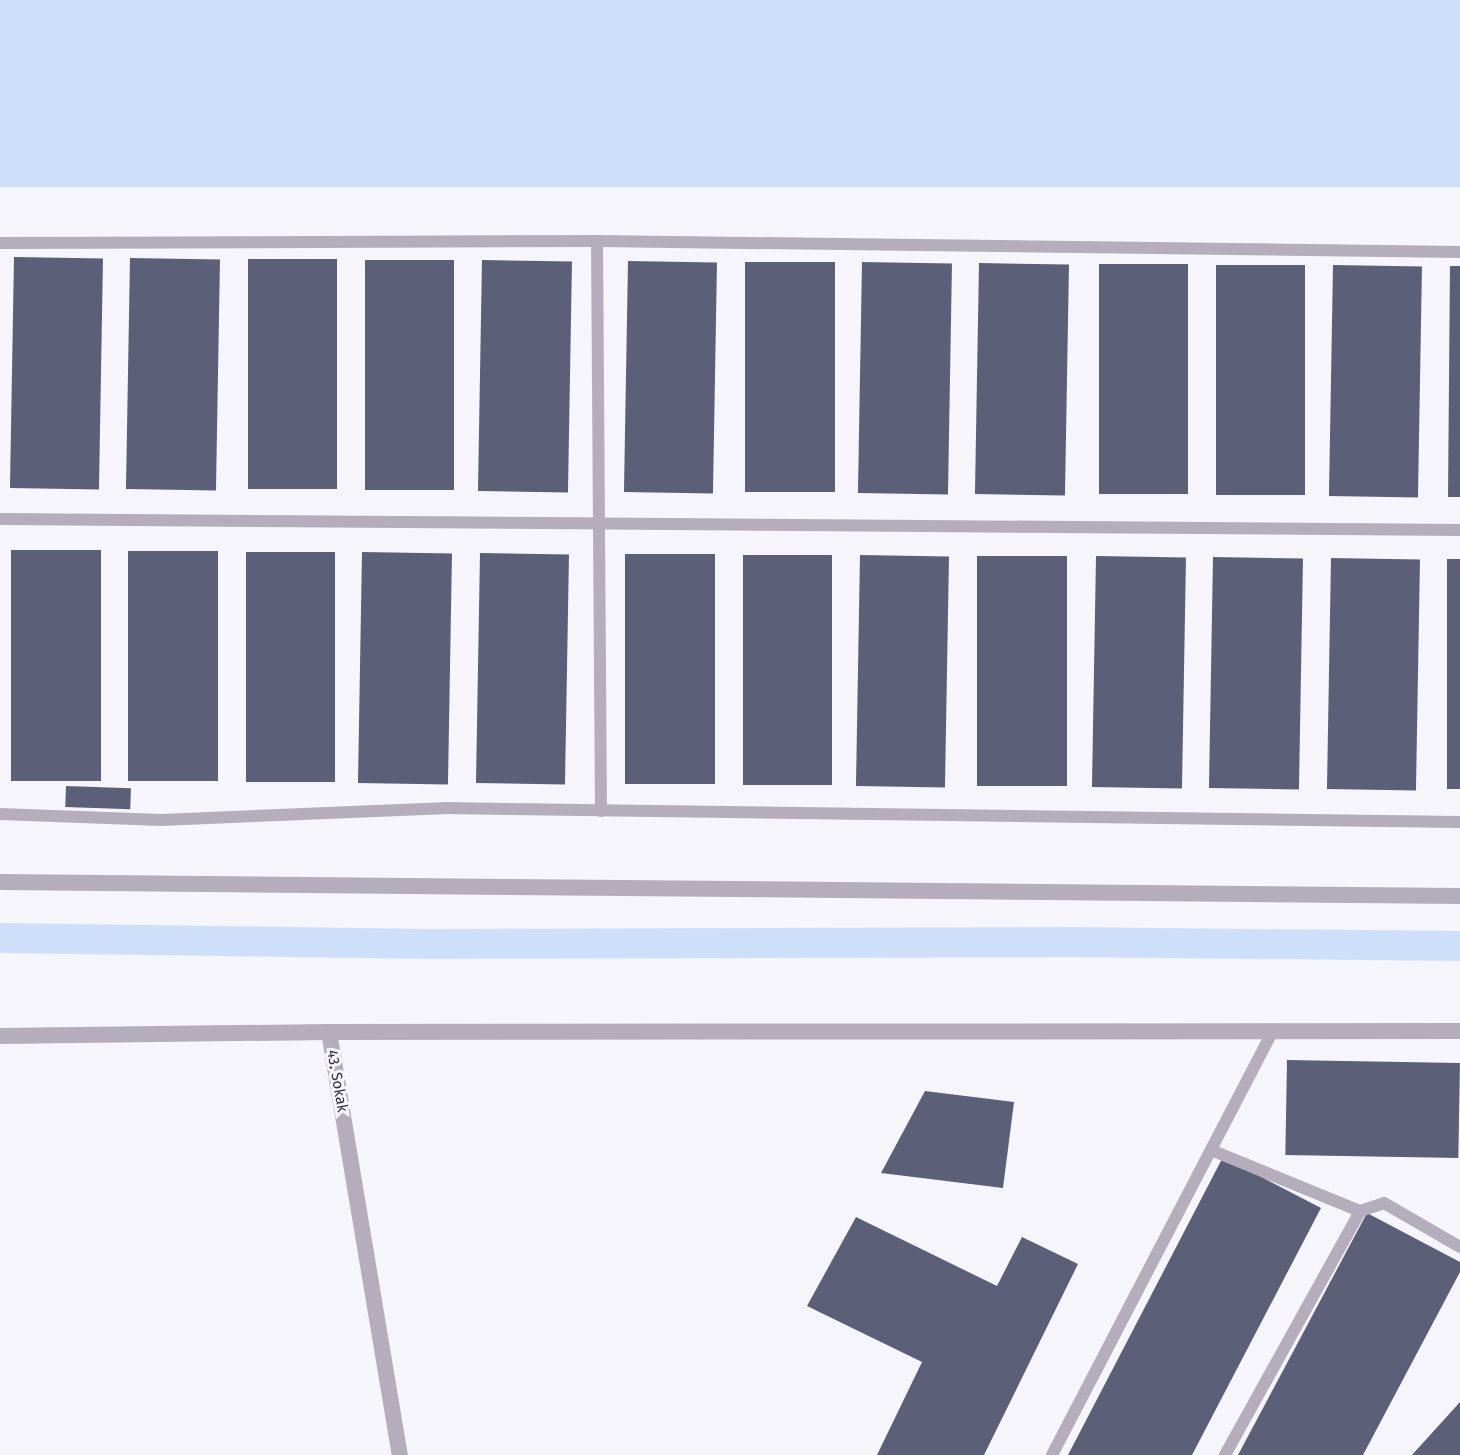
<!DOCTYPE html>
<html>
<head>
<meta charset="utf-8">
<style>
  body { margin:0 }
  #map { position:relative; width:1460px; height:1455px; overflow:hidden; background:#f6f5fb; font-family:"Fira Sans",sans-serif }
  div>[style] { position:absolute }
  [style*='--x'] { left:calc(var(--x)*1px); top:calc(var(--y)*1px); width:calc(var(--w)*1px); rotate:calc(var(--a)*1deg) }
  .water>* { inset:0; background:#cee0f9; transform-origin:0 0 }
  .canal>* { height:30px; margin:-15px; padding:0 15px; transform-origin:15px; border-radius:15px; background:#cee0f9 }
  .building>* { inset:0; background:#5b6078; transform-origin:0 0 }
  .service>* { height:12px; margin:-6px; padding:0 6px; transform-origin:6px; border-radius:6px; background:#b5adbb }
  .minor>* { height:16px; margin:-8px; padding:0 8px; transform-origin:8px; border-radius:8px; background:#b5adbb }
  .tertiary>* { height:16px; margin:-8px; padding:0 8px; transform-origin:8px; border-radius:8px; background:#b5adbb }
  span { translate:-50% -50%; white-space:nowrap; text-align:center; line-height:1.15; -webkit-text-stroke:6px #f6f5fb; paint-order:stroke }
  .street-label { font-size:15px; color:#302e39 }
</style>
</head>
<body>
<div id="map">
  <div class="water">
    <i style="left:0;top:0;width:1460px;height:187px"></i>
  </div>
  <div class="canal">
    <i style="--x:0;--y:938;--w:431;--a:0.8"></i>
    <i style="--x:431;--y:944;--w:637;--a:-0.18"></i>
    <i style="--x:1068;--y:942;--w:392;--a:0.6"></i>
  </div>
  <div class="building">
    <i style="left:14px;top:257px;width:89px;height:231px;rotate:1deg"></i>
    <i style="left:130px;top:258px;width:90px;height:231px;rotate:1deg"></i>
    <i style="left:248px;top:259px;width:89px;height:230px"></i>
    <i style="left:365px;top:260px;width:89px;height:230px"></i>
    <i style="left:482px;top:260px;width:90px;height:231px;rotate:1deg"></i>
    <i style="left:628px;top:261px;width:89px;height:231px;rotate:1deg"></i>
    <i style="left:745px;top:262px;width:90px;height:230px"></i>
    <i style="left:862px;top:262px;width:90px;height:231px;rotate:1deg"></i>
    <i style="left:979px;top:263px;width:90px;height:231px;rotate:1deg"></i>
    <i style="left:1099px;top:264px;width:89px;height:230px"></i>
    <i style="left:1216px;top:265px;width:89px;height:230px"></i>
    <i style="left:1333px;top:265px;width:89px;height:231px;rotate:1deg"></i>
    <i style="clip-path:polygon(1450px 266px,1460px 266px,1460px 497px,1448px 497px)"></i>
    <i style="left:11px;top:550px;width:90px;height:231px"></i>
    <i style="left:128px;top:551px;width:90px;height:230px"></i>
    <i style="left:246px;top:552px;width:89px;height:230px"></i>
    <i style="left:362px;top:552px;width:90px;height:231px;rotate:1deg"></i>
    <i style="left:480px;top:553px;width:89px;height:230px;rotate:1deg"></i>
    <i style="left:625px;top:554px;width:90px;height:230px"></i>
    <i style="left:743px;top:555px;width:89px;height:230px"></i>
    <i style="left:860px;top:555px;width:89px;height:231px;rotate:1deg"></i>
    <i style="left:977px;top:556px;width:90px;height:230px"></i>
    <i style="left:1096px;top:556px;width:90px;height:231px;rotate:1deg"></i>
    <i style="left:1213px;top:557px;width:90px;height:231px;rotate:1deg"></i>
    <i style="left:1331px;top:558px;width:89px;height:231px;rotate:1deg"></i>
    <i style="left:1447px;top:559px;width:13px;height:230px"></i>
    <i style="left:66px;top:786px;width:65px;height:21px;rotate:2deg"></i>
    <i style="left:1287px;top:1060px;width:173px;height:95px;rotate:1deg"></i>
    <i style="clip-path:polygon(925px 1091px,1014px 1102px,1003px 1188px,881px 1173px)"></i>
    <i style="clip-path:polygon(1223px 1157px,1321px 1208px,1192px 1455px,1068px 1455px)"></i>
    <i style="clip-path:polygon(1367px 1213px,1460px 1262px,1460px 1272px,1363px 1455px,1238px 1455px)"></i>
    <i style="clip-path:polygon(856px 1217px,997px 1286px,1022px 1237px,1078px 1264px,984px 1455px,877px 1455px,922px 1362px,807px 1306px)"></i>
    <i style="clip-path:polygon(1460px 1402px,1460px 1455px,1412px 1455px)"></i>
  </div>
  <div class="service">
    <i style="--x:597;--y:241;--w:570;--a:89.6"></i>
    <i style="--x:0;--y:243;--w:597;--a:-0.19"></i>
    <i style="--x:597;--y:241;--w:863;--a:0.73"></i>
    <i style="--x:0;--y:519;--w:1460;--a:0.43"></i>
    <i style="--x:0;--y:814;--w:161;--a:2.1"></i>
    <i style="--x:161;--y:820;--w:282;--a:-2.4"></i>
    <i style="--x:443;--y:808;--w:1017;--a:0.79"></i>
    <i style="--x:1211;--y:1150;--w:161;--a:22.3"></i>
    <i style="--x:1052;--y:1455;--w:477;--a:-62.5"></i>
    <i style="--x:1225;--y:1455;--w:279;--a:-61"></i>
    <i style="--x:1360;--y:1211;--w:25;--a:-18"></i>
    <i style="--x:1384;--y:1203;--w:88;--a:30.1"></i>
  </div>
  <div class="minor">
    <i style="--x:0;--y:882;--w:1460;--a:0.55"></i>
  </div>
  <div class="tertiary">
    <i style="--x:329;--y:1032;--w:429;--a:80.5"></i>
    <i style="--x:0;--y:1036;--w:329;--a:-0.7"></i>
    <i style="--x:329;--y:1032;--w:1131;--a:-0.05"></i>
  </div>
  <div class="street-label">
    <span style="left:337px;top:1081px;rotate:80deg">43. Sokak</span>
  </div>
</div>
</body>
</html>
